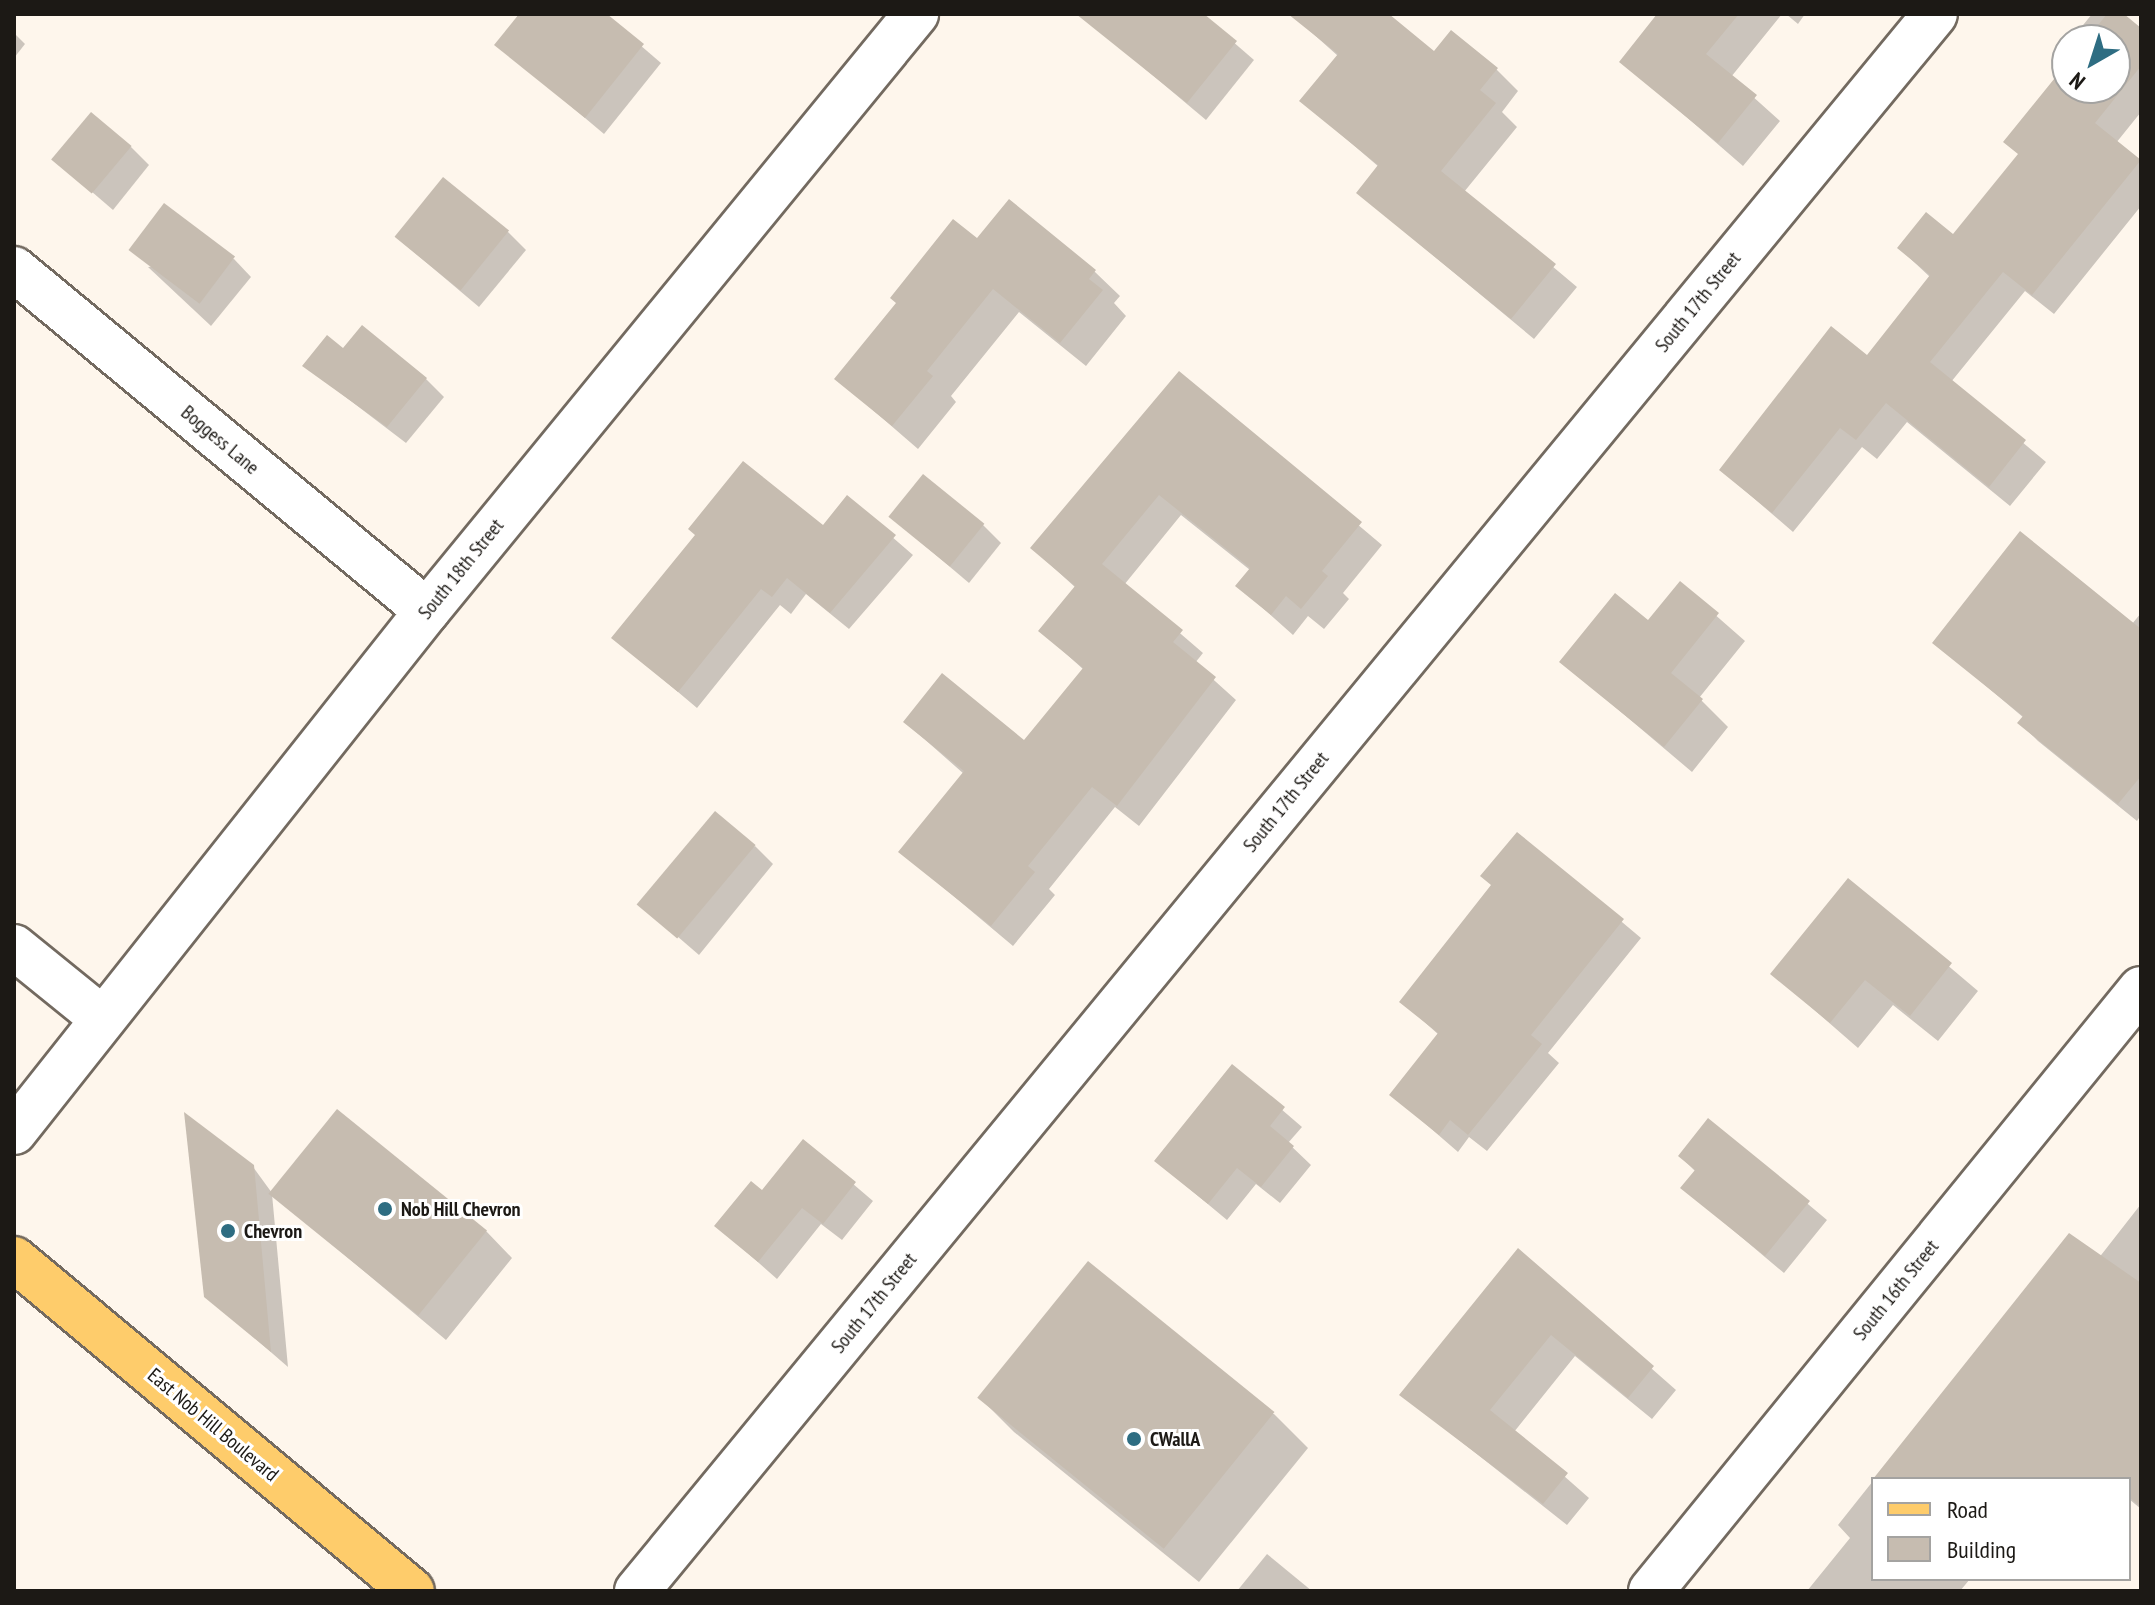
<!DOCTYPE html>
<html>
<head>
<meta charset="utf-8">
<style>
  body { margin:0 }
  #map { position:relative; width:2155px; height:1605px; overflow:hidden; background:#fef6ec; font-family:"PT Sans Narrow",sans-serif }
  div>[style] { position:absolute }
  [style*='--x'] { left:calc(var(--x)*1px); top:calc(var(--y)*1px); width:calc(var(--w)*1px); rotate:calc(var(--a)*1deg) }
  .shadow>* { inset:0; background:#0003 }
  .building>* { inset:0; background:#c6bcb0; transform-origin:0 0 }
  .roads { filter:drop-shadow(2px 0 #736a60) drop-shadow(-2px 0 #736a60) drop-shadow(0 2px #736a60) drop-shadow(0 -2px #736a60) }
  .minor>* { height:44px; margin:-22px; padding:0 22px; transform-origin:22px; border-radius:22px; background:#fff }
  .major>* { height:44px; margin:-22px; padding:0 22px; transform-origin:22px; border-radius:22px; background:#fecc6b }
  .dots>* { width:22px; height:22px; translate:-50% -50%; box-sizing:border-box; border:4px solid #fff; border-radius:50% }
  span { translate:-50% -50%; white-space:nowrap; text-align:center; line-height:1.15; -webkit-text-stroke:6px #fff; paint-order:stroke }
  .street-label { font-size:20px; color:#1c1915 }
  .poi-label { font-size:20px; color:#1c1915; font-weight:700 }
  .left { translate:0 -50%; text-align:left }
  .frame { position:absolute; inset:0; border:16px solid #1c1915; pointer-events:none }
  .legend { position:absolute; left:1871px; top:1477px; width:260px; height:104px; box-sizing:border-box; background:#fff; border:2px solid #a4a3a1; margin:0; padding:10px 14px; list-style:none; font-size:24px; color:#1c1915 }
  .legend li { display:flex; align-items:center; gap:16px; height:40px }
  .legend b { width:40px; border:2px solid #a4a3a1 }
  .north { position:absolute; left:2051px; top:24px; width:80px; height:80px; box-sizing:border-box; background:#fff; border:2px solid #a4a3a1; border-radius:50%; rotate:219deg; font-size:22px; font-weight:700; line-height:32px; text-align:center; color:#1c1915 }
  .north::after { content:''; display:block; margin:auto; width:28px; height:36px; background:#2e6d82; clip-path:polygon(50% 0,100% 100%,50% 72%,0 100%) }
</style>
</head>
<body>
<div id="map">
  <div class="shadow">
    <i style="clip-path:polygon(522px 14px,604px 14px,661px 63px,604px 134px,497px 44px)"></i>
    <i style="clip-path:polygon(1114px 14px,1201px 14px,1254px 60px,1206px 120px,1100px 31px)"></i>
    <i style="clip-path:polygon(1291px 14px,1386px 14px,1434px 53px,1496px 69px,1518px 91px,1502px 112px,1517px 127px,1464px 192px,1577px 287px,1534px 339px,1358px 193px,1379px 167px,1302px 101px,1338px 56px)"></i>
    <i style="clip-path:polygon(1660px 14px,1782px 14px,1731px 77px,1780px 121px,1743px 166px,1622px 61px)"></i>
    <i style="clip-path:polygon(1786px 14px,1805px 14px,1798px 24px)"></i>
    <i style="clip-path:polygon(2092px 14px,2121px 14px,2141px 30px,2141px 112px,2116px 143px,2141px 164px,2141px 206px,2054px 314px,2025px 291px,1951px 382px,2046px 462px,2010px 506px,1907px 422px,1877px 459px,1862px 447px,1793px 532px,1721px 470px,1867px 358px,1930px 277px,1899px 248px,1953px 237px,2019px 155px,2067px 66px,2057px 57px,2067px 45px,2067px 88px,2115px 88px,2115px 40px,2071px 40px)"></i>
    <i style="clip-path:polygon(14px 33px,25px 44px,14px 58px)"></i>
    <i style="clip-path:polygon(131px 147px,149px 165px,113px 210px,55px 160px)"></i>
    <i style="clip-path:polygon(1009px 202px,1095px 272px,1120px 296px,1114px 303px,1126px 316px,1086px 366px,1019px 312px,951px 396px,956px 402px,918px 449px,837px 379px,898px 303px,977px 241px)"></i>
    <i style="clip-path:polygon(508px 232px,526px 250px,479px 307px,396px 237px)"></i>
    <i style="clip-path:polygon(234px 259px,251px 277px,211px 326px,148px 267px)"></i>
    <i style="clip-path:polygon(305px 366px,426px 379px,444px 397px,406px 443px)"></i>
    <i style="clip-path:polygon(1179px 374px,1382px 545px,1343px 593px,1349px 599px,1324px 629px,1308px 616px,1293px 635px,1238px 586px,1250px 570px,1181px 515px,1124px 585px,1203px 653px,1195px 663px,1236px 700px,1139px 826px,1115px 807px,1049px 889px,1055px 895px,1013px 946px,901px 852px,964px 774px,905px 722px,1025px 743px,1084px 670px,1041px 631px,1076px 588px,1032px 548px)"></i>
    <i style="clip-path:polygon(847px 498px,913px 555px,849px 629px,806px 594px,791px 614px,780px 605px,697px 708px,614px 638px,823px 528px)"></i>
    <i style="clip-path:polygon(891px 517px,983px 525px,1001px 543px,969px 583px)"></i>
    <i style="clip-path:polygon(1680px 584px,1745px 641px,1699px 698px,1728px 727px,1692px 772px,1562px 662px,1649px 623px)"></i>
    <i style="clip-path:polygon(2141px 613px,2141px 815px,2137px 821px,2038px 741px,2020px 723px,2024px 718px,1935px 643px,2132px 624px)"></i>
    <i style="clip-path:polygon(1517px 834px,1641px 938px,1548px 1053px,1559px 1063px,1487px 1151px,1469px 1137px,1458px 1152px,1391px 1094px,1439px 1035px,1401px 1001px,1493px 886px)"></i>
    <i style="clip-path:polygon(755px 846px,773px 864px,699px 955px,641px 905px)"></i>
    <i style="clip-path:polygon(1848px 881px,1978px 991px,1938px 1041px,1893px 1005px,1858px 1048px,1773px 974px)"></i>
    <i style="clip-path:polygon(1232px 1067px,1302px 1127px,1288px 1143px,1311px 1165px,1280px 1203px,1256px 1184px,1227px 1220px,1156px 1161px)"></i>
    <i style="clip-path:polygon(1709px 1121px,1827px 1220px,1784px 1273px,1683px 1188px,1696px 1172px,1680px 1156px)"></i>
    <i style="clip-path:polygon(804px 1142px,873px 1201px,842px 1240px,821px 1224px,777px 1279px,717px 1226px,762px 1193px)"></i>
    <i style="clip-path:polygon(253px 1167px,272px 1193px,486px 1231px,512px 1258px,446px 1340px,272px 1194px,288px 1367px,206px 1296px)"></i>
    <i style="clip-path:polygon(2141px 1204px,2141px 1509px,2129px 1499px,2129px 1479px,1875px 1479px,2098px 1259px)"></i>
    <i style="clip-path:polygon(1518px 1251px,1676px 1390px,1652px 1419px,1575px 1356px,1514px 1432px,1589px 1498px,1567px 1525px,1402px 1395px)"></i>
    <i style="clip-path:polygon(980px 1398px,1274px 1414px,1308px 1448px,1199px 1582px,1014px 1432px)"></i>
    <i style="clip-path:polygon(1873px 1481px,1873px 1579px,1970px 1579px,1960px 1591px,1807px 1591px,1850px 1538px,1838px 1525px)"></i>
    <i style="clip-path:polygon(1267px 1554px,1312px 1591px,1237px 1591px)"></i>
  </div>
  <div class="building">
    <i style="clip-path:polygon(519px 14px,607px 14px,644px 44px,585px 118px,494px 45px)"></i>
    <i style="clip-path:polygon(1076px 14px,1204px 14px,1237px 41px,1187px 103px)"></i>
    <i style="clip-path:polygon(1288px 14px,1389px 14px,1434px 51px,1451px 30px,1498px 68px,1480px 90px,1496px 103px,1441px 171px,1556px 264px,1511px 319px,1356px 193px,1378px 165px,1299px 101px,1338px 54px)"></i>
    <i style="clip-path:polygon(1657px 14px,1739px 14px,1706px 54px,1757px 95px,1718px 143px,1619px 62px)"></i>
    <i style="clip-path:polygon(2107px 14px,2124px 14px,2141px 28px,2141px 66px,2095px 123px,2141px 160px,2032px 295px,2003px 272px,1930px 362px,2026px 440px,1989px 487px,1886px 403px,1856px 440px,1840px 428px,1772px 513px,1719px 470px,1831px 326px,1867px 355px,1930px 275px,1897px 248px,1926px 212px,1953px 234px,2018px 154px,2003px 142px,2067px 63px,2067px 88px,2115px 88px,2115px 40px,2086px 40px)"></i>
    <i style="left:91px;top:112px;width:53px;height:62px;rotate:40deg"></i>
    <i style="left:443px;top:177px;width:85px;height:77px;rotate:39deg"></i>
    <i style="clip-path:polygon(1009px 199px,1096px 270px,1089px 279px,1103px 290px,1060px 343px,993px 289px,927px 371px,933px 376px,892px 426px,834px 379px,896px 303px,890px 298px,953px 219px,977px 238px)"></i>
    <i style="left:164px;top:203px;width:89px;height:59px;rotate:37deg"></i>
    <i style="clip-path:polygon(362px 325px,427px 378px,387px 427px,302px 366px,327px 335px,343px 348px)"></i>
    <i style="clip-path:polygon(1179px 371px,1362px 522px,1322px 571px,1328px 576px,1301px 609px,1286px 596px,1271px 615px,1235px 586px,1250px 568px,1159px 495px,1102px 564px,1183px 630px,1173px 642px,1216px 677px,1117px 806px,1092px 787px,1028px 866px,1035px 872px,991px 926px,898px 852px,964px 771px,903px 722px,942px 673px,1024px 740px,1083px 668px,1038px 631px,1075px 586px,1030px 548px)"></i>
    <i style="clip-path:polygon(743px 461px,823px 525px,847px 495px,896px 535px,830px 613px,787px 578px,772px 597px,761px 589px,678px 692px,611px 638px,695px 535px,688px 529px)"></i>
    <i style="left:923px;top:474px;width:79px;height:55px;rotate:39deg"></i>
    <i style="clip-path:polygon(2020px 531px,2141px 629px,2141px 776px,2118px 804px,2017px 723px,2023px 716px,1932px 643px)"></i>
    <i style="clip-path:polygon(1680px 581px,1719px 613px,1671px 673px,1703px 699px,1664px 747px,1559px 662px,1615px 593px,1648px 620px)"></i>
    <i style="left:715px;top:811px;width:53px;height:122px;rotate:40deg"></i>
    <i style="clip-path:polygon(1517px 832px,1624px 919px,1531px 1035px,1542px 1044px,1468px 1135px,1450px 1120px,1439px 1135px,1389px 1095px,1438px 1033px,1399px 1002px,1491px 885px,1480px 876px)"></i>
    <i style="clip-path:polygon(1848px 878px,1952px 963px,1910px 1016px,1865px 980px,1830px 1023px,1770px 974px)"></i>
    <i style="clip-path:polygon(1232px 1064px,1285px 1107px,1270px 1126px,1294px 1146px,1261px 1187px,1237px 1168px,1208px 1204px,1154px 1161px)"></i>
    <i style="left:337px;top:1109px;width:193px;height:109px;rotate:39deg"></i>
    <i style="clip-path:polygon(184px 1112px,254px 1165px,271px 1352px,204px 1297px)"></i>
    <i style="clip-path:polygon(1708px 1118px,1810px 1201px,1765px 1256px,1680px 1188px,1695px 1170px,1678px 1156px)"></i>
    <i style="clip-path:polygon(803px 1139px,856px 1182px,823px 1224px,802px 1208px,758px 1262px,714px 1226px,751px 1181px,762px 1190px)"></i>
    <i style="clip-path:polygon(2069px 1233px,2141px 1283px,2141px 1507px,2129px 1497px,2129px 1479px,1873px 1479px)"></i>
    <i style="clip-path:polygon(1518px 1248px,1654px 1366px,1628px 1398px,1551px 1335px,1490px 1410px,1568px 1473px,1543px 1504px,1399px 1395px)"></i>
    <i style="left:1088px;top:1261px;width:240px;height:176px;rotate:39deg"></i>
  </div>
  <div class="roads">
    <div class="minor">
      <i style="--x:14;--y:269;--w:536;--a:39.63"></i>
      <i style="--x:14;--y:947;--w:114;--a:39"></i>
      <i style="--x:14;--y:1132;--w:665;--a:-51.6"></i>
      <i style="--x:427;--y:611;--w:772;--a:-50.68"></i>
      <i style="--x:637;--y:1591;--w:2042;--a:-50.54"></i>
      <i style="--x:1651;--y:1591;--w:776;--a:-50.86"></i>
    </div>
    <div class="major">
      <i style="--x:14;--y:1259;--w:518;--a:39.83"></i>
    </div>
  </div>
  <div class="dots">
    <i style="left:385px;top:1209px;background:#2e6d82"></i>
    <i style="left:228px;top:1231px;background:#2e6d82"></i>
    <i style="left:1134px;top:1439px;background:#2e6d82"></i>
  </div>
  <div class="street-label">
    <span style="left:1698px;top:302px;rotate:-51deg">South 17th Street</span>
    <span style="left:220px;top:440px;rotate:40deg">Boggess Lane</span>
    <span style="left:461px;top:569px;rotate:-51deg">South 18th Street</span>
    <span style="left:1286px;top:802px;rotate:-51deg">South 17th Street</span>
    <span style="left:1896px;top:1290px;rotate:-51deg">South 16th Street</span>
    <span style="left:874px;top:1303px;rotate:-51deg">South 17th Street</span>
    <span style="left:213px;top:1425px;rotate:40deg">East Nob Hill Boulevard</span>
  </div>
  <div class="poi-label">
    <span class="left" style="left:401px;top:1209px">Nob Hill Chevron</span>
    <span class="left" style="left:244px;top:1231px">Chevron</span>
    <span class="left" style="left:1150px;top:1439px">CWallA</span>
  </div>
  <div class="frame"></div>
  <ul class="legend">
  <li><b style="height:10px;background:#fecc6b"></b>Road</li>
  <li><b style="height:22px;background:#c6bcb0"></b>Building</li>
  </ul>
  <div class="north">N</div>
</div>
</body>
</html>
